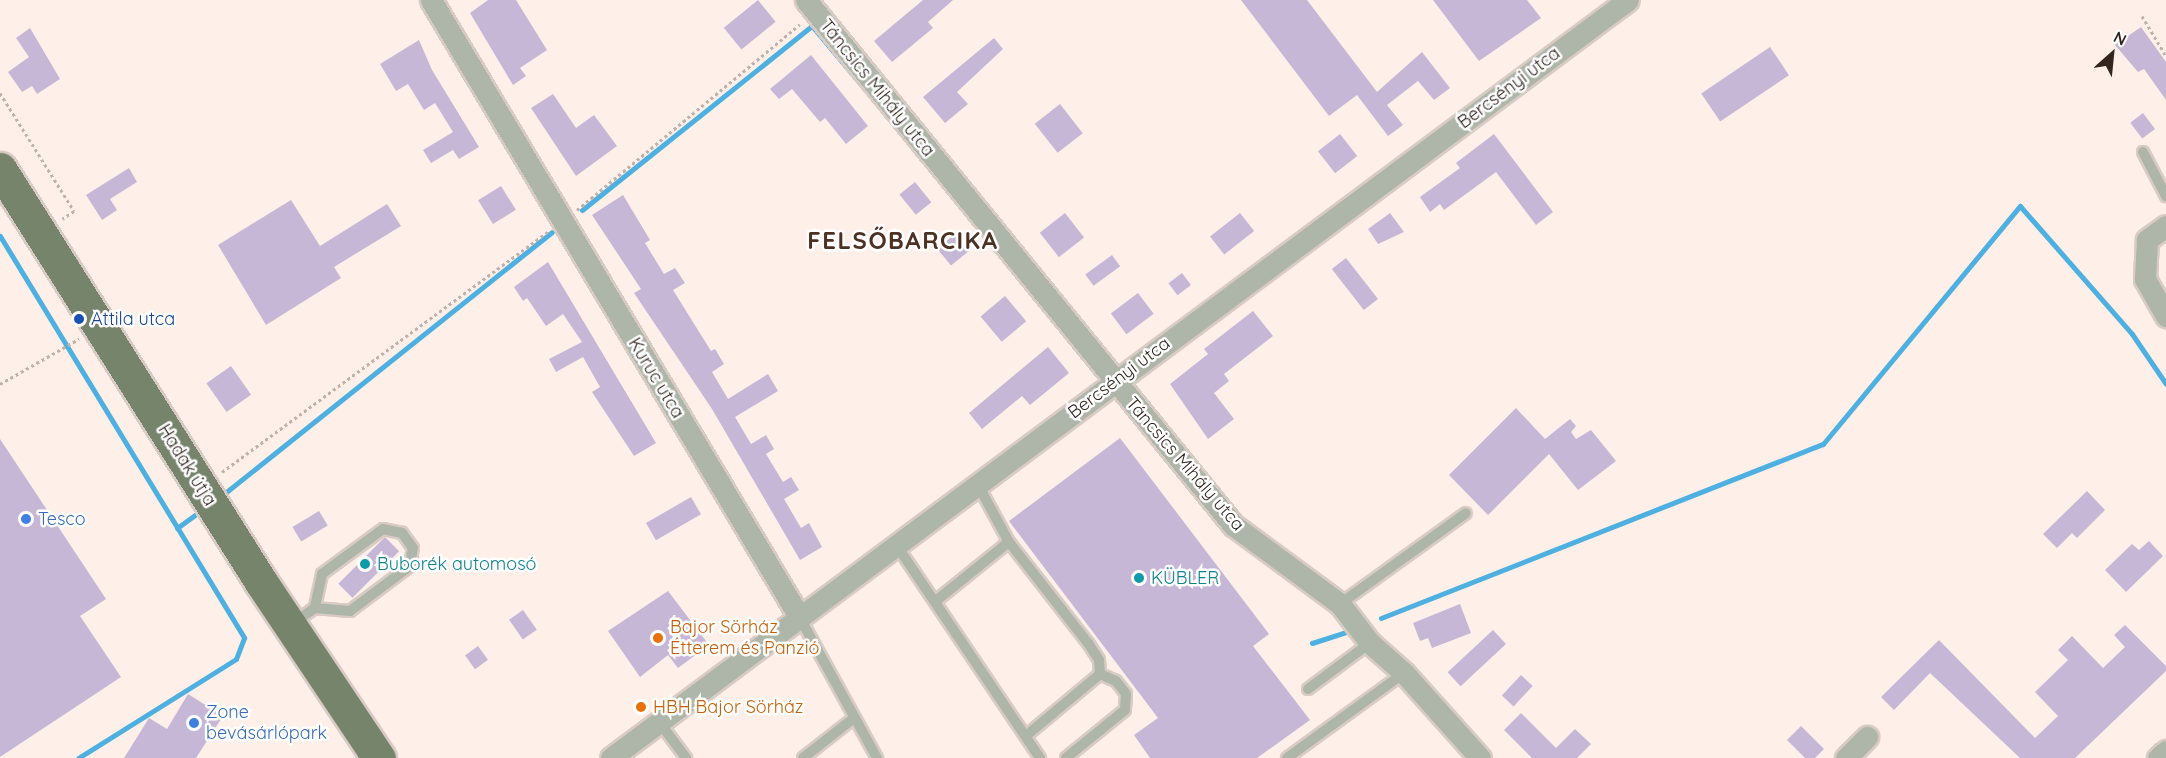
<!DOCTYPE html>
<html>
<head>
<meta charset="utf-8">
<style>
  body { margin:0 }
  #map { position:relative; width:2166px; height:758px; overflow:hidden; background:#feefe8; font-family:Quicksand,sans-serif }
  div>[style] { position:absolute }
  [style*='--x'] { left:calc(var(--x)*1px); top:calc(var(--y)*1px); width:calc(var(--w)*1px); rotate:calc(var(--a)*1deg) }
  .stream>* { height:5px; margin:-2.5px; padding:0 2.5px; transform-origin:2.5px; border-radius:2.5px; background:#4eb0e0 }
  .building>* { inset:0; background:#c7b7d7; transform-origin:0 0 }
  .path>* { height:3px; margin-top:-1.5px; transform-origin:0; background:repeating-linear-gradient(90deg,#c0b2ab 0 3px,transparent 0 6px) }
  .roads { filter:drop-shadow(2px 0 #d9cbc4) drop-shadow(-2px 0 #d9cbc4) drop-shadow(0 2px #d9cbc4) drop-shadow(0 -2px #d9cbc4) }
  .lane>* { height:10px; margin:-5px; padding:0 5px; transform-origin:5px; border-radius:5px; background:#aeb6a9 }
  .street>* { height:21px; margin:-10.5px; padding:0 10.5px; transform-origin:10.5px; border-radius:10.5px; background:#aeb6a9 }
  .primary>* { height:33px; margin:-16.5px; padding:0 16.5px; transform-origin:16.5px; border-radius:16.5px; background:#76846c }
  .dots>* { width:16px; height:16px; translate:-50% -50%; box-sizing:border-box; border:3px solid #fff; border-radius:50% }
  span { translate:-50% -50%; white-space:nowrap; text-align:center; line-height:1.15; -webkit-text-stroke:5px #fff; paint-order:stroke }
  .street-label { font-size:18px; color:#33261f }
  .transit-label { font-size:18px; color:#164399 }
  .left { translate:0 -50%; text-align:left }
  .shop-label { font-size:18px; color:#366cbe }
  .culture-label { font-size:18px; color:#0d838f }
  .food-label { font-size:18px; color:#c56008 }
  .district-label { font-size:24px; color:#4d3123; font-weight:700; letter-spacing:1.5px }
  .north { position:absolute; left:2082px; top:24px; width:60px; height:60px; -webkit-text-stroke:4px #fff; paint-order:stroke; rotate:27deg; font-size:16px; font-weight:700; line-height:24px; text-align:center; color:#33261f }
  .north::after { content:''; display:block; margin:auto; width:21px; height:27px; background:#33261f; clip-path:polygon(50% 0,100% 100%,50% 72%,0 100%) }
</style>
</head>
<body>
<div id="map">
  <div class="stream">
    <i style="--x:582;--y:210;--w:295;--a:-38.7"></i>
    <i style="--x:812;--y:26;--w:120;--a:50.1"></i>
    <i style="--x:0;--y:236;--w:470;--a:58.7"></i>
    <i style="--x:244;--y:638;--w:22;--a:111"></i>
    <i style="--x:236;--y:659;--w:186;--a:147.9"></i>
    <i style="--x:225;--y:493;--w:418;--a:-38.6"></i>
    <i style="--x:177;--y:528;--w:31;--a:-36"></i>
    <i style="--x:1381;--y:618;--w:475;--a:-21.5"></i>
    <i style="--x:1823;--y:444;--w:309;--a:-50.4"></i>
    <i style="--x:2020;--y:206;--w:170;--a:48.8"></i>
    <i style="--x:2132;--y:334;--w:60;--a:55.8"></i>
    <i style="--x:1312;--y:643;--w:42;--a:-18"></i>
  </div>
  <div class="building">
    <i style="clip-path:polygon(488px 0,516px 0,547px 50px,520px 68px,526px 76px,513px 85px,470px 13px)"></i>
    <i style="left:758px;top:0;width:28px;height:44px;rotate:51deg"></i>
    <i style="clip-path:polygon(923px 0,953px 0,928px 22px,933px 28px,892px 62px,874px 41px)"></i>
    <i style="clip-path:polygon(1241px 0,1307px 0,1377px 92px,1422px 52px,1450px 88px,1434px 100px,1418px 81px,1387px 105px,1403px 125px,1388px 136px,1357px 95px,1329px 116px)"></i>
    <i style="clip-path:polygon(1433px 0,1527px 0,1541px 18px,1479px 61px)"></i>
    <i style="clip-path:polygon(2141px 27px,2166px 62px,2166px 100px,2144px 69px,2138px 72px,2115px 45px)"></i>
    <i style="clip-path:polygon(30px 28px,60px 79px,37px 94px,32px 86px,22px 92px,8px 72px,29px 57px,16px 38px)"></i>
    <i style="clip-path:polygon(994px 38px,1003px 49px,957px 92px,968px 104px,945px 123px,923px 97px)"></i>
    <i style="clip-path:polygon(419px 40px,432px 70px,479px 147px,459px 159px,453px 150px,431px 163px,423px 150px,453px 132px,435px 103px,424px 110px,408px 84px,396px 91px,380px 64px)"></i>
    <i style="left:1770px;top:47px;width:34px;height:83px;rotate:56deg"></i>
    <i style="clip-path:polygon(811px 55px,868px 126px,846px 144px,825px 118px,820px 122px,792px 89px,779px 99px,770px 89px)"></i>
    <i style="clip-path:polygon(553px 94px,576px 128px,594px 115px,617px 146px,576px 176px,531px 108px)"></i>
    <i style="left:1060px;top:104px;width:37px;height:32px;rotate:52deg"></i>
    <i style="left:2143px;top:113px;width:20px;height:16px;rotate:53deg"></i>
    <i style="left:1340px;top:134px;width:28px;height:28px;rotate:52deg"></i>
    <i style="clip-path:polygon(1494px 134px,1553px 212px,1536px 225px,1496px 172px,1444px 210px,1440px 204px,1430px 212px,1420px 197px,1460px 168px,1456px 163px)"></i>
    <i style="clip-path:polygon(129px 168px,137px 182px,110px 199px,117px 210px,102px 220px,86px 195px)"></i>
    <i style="left:915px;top:182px;width:26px;height:20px;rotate:51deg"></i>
    <i style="left:501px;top:186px;width:28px;height:27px;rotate:58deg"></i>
    <i style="clip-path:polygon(623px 195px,650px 240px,645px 243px,664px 274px,675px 268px,685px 283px,673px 290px,711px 351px,715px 349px,724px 364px,712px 372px,728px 399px,768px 374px,778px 391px,735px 417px,751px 444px,766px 435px,774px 449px,766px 454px,783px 482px,791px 477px,799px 490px,784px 499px,801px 528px,809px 523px,822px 547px,800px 560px,712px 409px,634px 293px,641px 289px,592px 215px)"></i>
    <i style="clip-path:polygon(291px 200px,320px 246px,387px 204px,401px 226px,334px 267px,341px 278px,266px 325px,218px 245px)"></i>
    <i style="left:1065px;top:213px;width:31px;height:32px;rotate:52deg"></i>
    <i style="left:1240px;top:213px;width:23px;height:38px;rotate:52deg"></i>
    <i style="clip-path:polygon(1390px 213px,1404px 232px,1378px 244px,1368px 229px)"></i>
    <i style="left:955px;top:234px;width:22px;height:23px;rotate:51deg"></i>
    <i style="left:1112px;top:255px;width:14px;height:33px;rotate:54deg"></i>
    <i style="left:1346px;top:258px;width:52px;height:18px;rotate:52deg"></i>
    <i style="clip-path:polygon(548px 262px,656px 443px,634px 456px,592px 392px,600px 387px,583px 357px,556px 372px,549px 359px,582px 342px,563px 314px,546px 326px,527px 298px,523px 301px,514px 287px)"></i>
    <i style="left:1182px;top:273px;width:15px;height:17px;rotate:53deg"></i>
    <i style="left:1138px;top:293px;width:26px;height:34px;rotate:53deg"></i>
    <i style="left:1005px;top:296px;width:33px;height:32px;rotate:50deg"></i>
    <i style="clip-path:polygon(1253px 311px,1273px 336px,1224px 374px,1229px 381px,1214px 393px,1234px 419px,1208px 439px,1170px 384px,1208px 354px,1204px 349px)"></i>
    <i style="clip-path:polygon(1048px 347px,1069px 373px,1030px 405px,1022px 396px,982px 429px,969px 413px)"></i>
    <i style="left:231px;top:366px;width:35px;height:30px;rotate:55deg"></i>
    <i style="clip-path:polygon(1516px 408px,1545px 439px,1570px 419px,1576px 426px,1571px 432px,1576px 439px,1591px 430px,1616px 461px,1578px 490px,1549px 454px,1488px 515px,1449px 475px)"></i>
    <i style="clip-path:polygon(1120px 438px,1269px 634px,1253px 646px,1310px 720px,1257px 758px,1150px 758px,1134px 735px,1158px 718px,1009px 521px)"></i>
    <i style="clip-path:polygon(0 439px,106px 599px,80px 616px,121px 677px,0 757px)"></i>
    <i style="clip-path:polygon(2087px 491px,2105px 510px,2077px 538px,2072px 533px,2057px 548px,2043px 534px)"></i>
    <i style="left:691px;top:497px;width:20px;height:52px;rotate:60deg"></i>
    <i style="left:319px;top:511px;width:17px;height:31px;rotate:59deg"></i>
    <i style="left:385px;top:537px;width:20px;height:66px;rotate:45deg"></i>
    <i style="clip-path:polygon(2149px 541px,2163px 556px,2126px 592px,2105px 570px,2132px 544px,2139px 550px)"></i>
    <i style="clip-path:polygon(668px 591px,709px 645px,678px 668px,668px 655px,640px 677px,608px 631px)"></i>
    <i style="clip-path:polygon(1460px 604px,1471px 633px,1432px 648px,1428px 638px,1420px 641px,1413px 623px)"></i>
    <i style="left:523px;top:610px;width:24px;height:17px;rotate:55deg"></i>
    <i style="clip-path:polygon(2125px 625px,2166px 666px,2166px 671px,2075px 758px,2020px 758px,1930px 673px,1894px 710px,1881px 697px,1939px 640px,2035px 738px,2058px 716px,2035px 692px,2068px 660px,2058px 650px,2072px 636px,2103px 668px,2125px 647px,2114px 635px)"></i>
    <i style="left:1493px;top:630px;width:19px;height:62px;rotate:47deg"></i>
    <i style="left:478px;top:646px;width:17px;height:16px;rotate:54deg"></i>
    <i style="left:1521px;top:675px;width:16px;height:28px;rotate:43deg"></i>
    <i style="clip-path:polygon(188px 694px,223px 716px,196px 758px,124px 758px,149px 718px,167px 729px)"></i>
    <i style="clip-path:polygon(1521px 713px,1556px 748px,1575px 729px,1591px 744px,1577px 758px,1532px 758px,1504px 730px)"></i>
    <i style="clip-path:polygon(1801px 726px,1824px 749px,1815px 758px,1805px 758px,1787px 740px)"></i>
  </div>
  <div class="path">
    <i style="--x:2142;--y:16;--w:47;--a:59"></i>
    <i style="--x:0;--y:93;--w:139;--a:57.9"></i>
    <i style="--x:74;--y:211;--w:14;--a:146"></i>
    <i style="--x:577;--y:210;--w:290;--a:-39.8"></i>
    <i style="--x:0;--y:384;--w:91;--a:-29.7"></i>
    <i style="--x:222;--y:472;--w:405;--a:-36.4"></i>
  </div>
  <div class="roads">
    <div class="lane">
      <i style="--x:2143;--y:152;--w:50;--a:62.4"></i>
      <i style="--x:978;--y:485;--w:65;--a:61.5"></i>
      <i style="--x:1009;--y:542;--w:128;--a:52"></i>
      <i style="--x:1088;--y:643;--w:20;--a:57"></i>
      <i style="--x:1099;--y:660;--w:14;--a:86"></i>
      <i style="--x:1100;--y:674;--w:17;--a:24"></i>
      <i style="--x:1116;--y:681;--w:16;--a:52"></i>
      <i style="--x:1126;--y:694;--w:16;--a:94"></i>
      <i style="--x:1125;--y:710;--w:76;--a:140.9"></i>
      <i style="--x:897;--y:546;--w:256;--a:56"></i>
      <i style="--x:937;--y:600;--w:92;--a:-38.9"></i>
      <i style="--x:1340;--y:604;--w:155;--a:-35.8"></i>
      <i style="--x:800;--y:618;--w:160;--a:61.2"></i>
      <i style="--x:292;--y:624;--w:28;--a:-35"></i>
      <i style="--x:315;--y:608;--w:35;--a:5"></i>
      <i style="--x:350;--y:611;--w:75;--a:-36.9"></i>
      <i style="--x:410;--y:566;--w:18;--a:-81"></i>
      <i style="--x:413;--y:548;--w:19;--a:-126"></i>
      <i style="--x:402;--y:533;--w:19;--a:-168"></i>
      <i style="--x:383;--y:529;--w:76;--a:143.6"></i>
      <i style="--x:322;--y:574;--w:35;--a:102"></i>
      <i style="--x:1308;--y:689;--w:77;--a:-36.6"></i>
      <i style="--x:660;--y:723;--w:44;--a:53.4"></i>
      <i style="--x:1027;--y:735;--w:95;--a:-39.9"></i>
      <i style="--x:803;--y:758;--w:65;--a:-38.1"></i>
      <i style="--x:1287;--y:758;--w:145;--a:-36"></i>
    </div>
    <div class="street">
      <i style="--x:431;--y:0;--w:720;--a:59.16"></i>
      <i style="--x:806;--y:0;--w:677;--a:50.88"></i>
      <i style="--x:1233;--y:525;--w:133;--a:36.4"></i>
      <i style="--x:1340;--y:604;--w:49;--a:52.4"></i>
      <i style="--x:1370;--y:643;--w:45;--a:41.4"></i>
      <i style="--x:1404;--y:673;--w:114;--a:48.2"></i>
      <i style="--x:2166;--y:226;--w:24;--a:144"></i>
      <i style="--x:2147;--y:240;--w:39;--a:93"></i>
      <i style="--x:2145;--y:279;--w:43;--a:60.4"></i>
      <i style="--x:611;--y:758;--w:1268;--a:-36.7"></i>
      <i style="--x:1846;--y:758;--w:30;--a:-45"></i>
      <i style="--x:2158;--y:758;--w:11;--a:-41"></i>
    </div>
    <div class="primary">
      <i style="--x:0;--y:169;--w:489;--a:57.7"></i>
      <i style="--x:261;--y:582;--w:212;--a:56.2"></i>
    </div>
  </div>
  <div class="dots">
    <i style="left:79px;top:319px;background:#1a4fb4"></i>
    <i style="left:26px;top:519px;background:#3f7fe0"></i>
    <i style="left:365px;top:564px;background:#0f9aa8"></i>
    <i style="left:1139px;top:578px;background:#0f9aa8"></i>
    <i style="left:658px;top:638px;background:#e8710a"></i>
    <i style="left:641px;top:707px;background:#e8710a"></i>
    <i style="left:194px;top:723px;background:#3f7fe0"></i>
  </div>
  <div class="street-label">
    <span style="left:877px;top:88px;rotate:51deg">Táncsics Mihály utca</span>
    <span style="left:1509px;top:88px;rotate:-37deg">Bercsényi utca</span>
    <span style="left:656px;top:378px;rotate:59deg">Kuruc utca</span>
    <span style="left:1119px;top:378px;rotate:-37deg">Bercsényi utca</span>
    <span style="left:1185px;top:464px;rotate:49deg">Táncsics Mihály utca</span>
    <span style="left:187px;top:465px;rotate:58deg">Hadak útja</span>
  </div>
  <div class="transit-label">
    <span class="left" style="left:91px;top:319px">Attila utca</span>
  </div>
  <div class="shop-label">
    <span class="left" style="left:38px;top:519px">Tesco</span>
    <span class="left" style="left:206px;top:723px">Zone<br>bevásárlópark</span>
  </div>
  <div class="culture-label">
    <span class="left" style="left:377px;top:564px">Buborék automosó</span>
    <span class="left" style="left:1151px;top:578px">KÜBLER</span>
  </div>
  <div class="food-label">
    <span class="left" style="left:670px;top:638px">Bajor Sörház<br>Étterem és Panzió</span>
    <span class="left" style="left:653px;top:707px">HBH Bajor Sörház</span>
  </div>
  <div class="district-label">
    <span style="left:903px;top:241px">FELSŐBARCIKA</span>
  </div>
  <div class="north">N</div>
</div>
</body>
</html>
